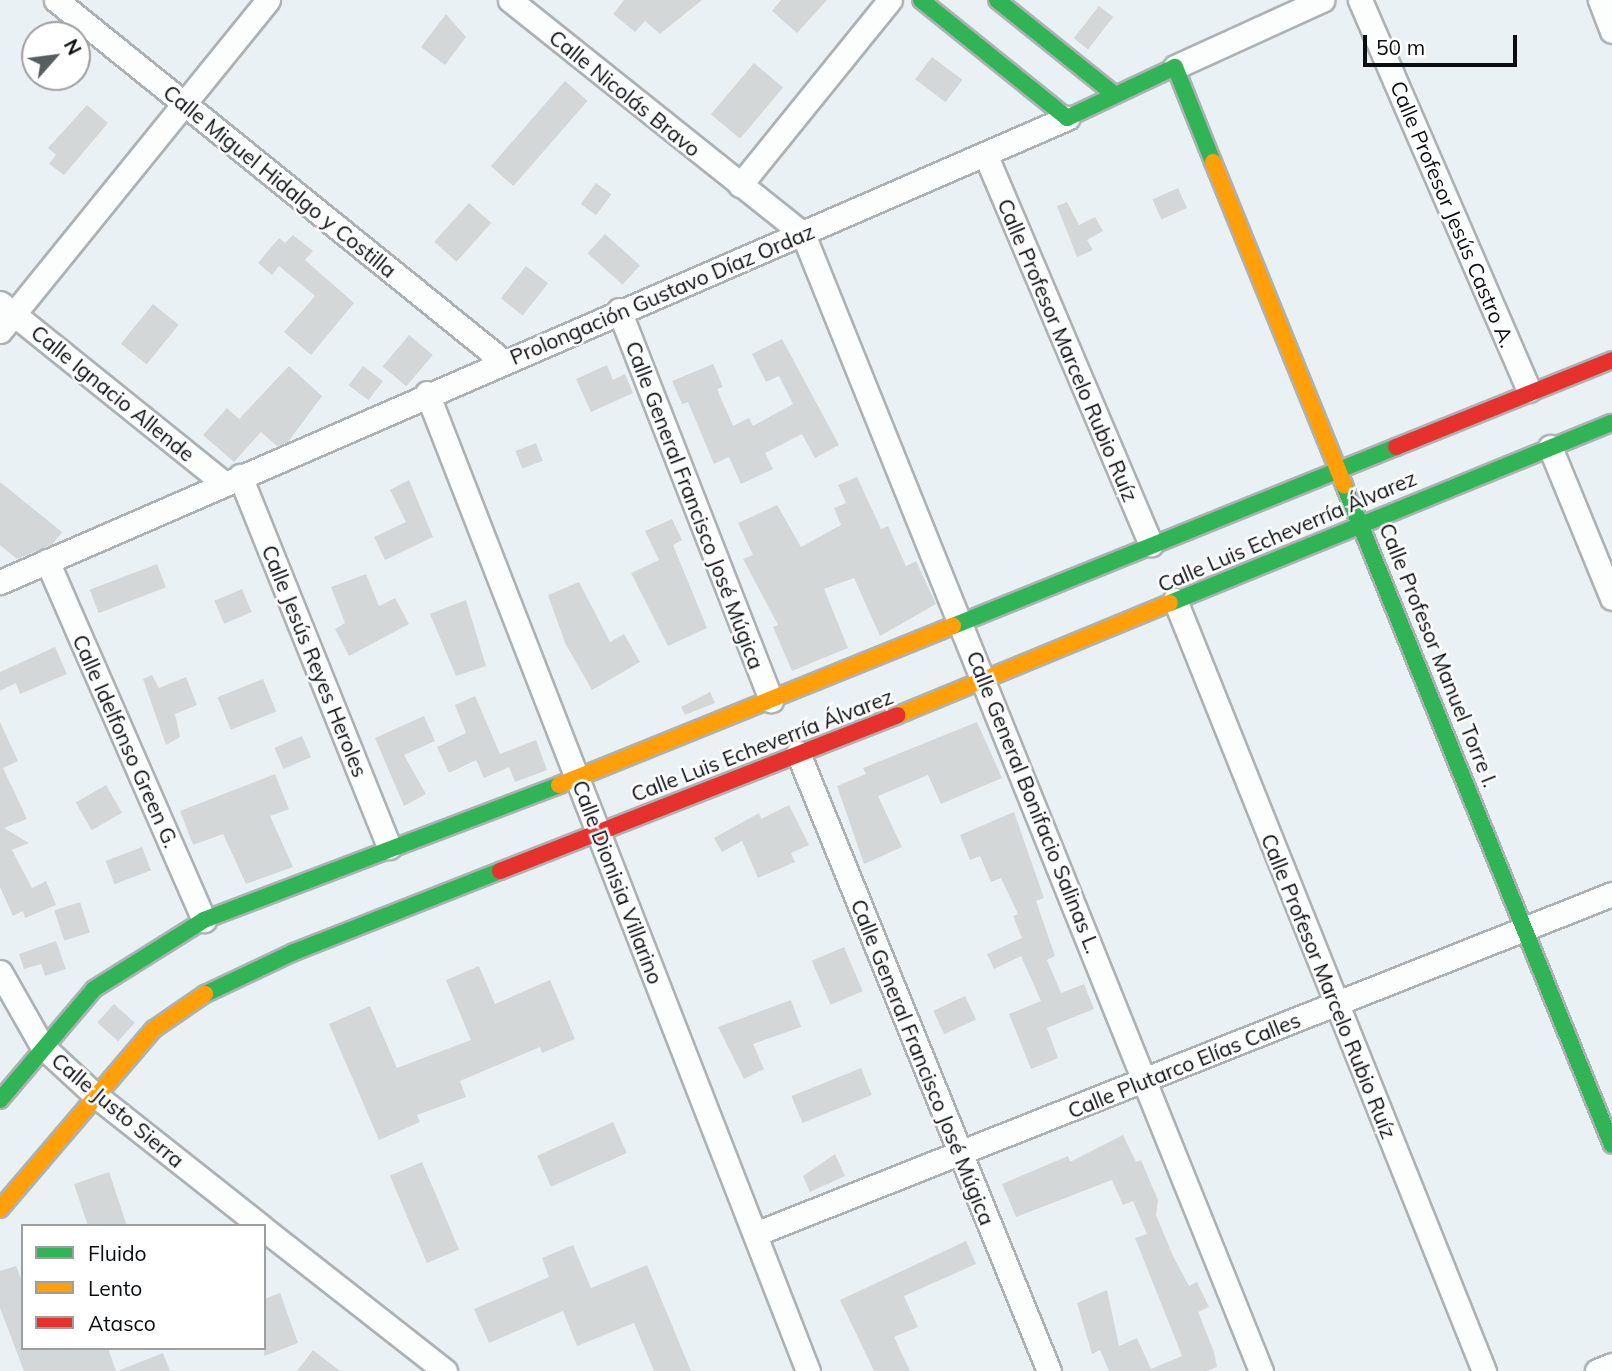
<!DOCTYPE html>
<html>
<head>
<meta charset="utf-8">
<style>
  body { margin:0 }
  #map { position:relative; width:1612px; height:1371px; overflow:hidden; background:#eaf1f4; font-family:Mulish,sans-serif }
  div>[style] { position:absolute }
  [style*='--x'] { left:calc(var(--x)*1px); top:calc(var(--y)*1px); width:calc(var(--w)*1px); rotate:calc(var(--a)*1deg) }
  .building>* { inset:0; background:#d4d7d7; transform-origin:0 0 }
  .roads { filter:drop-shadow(2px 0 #acb2b4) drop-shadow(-2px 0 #acb2b4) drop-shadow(0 2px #acb2b4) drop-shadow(0 -2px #acb2b4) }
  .street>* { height:23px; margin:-11.5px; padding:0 11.5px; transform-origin:11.5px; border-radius:11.5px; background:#fcfdfd }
  .fast>* { height:16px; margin:-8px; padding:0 8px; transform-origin:8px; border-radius:8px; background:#30b455 }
  .slow>* { height:16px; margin:-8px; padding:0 8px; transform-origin:8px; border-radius:8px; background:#ff9f0a }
  .jam>* { height:16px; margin:-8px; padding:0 8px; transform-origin:8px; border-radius:8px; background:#e5322d }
  span { translate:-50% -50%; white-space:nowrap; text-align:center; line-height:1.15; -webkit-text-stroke:5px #fff; paint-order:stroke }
  .street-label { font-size:21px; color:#0a0e10 }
  .legend { position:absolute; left:21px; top:1224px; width:245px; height:126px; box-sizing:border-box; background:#fff; border:2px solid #9d9f9f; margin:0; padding:9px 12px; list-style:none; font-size:21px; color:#0a0e10 }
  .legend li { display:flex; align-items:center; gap:14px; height:35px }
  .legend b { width:35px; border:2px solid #9d9f9f }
  .north { position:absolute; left:21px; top:21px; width:70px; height:70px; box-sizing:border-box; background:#fff; border:2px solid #9d9f9f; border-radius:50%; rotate:62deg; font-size:19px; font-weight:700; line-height:28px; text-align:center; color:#0a0e10 }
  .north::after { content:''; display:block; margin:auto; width:24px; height:32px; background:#585d60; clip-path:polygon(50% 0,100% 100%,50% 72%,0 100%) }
  .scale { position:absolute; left:1363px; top:35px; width:154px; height:32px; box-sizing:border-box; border:4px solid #0a0e10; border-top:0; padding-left:9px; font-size:21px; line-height:24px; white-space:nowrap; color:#0a0e10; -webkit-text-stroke:5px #fff; paint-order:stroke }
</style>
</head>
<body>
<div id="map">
  <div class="building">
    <i style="clip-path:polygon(624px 0,702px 0,660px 34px,645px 21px,635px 32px,613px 14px)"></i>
    <i style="clip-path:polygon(781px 0,827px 0,797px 33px,772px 11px)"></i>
    <i style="left:1099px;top:6px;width:18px;height:41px;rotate:38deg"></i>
    <i style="clip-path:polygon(446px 14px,466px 37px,445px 65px,421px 47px)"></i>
    <i style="left:932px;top:57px;width:38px;height:28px;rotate:37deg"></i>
    <i style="left:754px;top:63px;width:38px;height:67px;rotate:40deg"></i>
    <i style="left:565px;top:81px;width:30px;height:113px;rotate:41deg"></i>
    <i style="clip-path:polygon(87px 105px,108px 123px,64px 175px,49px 164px,56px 155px,48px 148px)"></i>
    <i style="left:596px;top:183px;width:19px;height:26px;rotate:36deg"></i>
    <i style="left:1178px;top:188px;width:22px;height:28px;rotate:66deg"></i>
    <i style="clip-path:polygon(1067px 202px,1079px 225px,1095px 217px,1103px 231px,1087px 240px,1093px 250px,1077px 257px,1057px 206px)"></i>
    <i style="left:469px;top:203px;width:30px;height:52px;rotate:42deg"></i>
    <i style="left:605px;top:234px;width:47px;height:26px;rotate:42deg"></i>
    <i style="clip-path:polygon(293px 235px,313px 251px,305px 260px,354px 303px,311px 355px,284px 332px,315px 296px,279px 266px,272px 275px,258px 263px,279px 238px,285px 243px)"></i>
    <i style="left:526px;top:266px;width:28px;height:41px;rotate:38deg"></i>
    <i style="left:153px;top:304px;width:33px;height:51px;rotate:39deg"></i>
    <i style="left:409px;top:335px;width:31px;height:41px;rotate:40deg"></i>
    <i style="clip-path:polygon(782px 339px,839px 445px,815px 458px,802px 434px,765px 453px,773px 469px,741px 484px,729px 457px,714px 464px,688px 402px,682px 404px,672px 381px,713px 364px,723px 387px,717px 389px,733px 426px,749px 418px,753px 426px,793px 404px,779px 376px,766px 382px,752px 354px)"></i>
    <i style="clip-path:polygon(607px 365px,613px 380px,625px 374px,633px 393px,591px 412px,576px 379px)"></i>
    <i style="clip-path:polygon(289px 366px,322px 396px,288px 442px,277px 446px,261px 432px,234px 462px,203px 435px,227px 408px,239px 419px)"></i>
    <i style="left:363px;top:366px;width:25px;height:24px;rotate:37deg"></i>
    <i style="left:536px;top:443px;width:19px;height:22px;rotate:69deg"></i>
    <i style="clip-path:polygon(857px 477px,881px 529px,888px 526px,906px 566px,916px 561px,936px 604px,880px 636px,854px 578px,824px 589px,848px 648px,792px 671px,773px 627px,778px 625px,743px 559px,753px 555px,738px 523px,777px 505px,801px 547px,841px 525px,834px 508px,846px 503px,838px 485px)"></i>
    <i style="clip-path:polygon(409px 480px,433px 537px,385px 560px,374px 537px,406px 522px,390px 490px)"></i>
    <i style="clip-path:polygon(0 482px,62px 532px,53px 544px,17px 559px,0 545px)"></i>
    <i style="clip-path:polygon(672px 519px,682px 540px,673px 545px,707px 628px,668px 646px,631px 573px,659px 560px,645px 531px)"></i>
    <i style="left:157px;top:564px;width:25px;height:72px;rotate:69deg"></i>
    <i style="clip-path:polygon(366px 574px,379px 606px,395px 598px,409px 624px,349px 656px,335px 629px,345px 623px,331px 587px)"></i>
    <i style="clip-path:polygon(579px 582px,610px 642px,624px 634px,640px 662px,592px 690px,565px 643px,548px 595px)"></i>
    <i style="left:242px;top:589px;width:25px;height:30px;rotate:67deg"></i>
    <i style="clip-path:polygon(466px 600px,486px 666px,456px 676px,430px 614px)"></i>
    <i style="clip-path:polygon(55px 647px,67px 674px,20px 694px,16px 683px,0 691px,0 672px)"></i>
    <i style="clip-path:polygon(152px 675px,159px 688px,186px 677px,197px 705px,175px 714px,180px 737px,166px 745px,143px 679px)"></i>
    <i style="left:263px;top:679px;width:35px;height:49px;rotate:68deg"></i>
    <i style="clip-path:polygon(710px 692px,715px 703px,685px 715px,681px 707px)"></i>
    <i style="clip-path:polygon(475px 696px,500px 754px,536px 740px,547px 770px,515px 782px,509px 767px,484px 778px,476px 760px,449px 773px,437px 747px,466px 733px,455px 705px)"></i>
    <i style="clip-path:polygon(424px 716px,435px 741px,404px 755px,426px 794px,404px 806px,375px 738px)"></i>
    <i style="clip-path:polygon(0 722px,18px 761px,3px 768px,27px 819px,4px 828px,29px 843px,12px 850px,32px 888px,46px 881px,56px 905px,25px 918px,23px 911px,13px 916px,0 887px)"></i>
    <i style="clip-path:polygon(977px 722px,1002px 778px,941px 804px,928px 775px,878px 796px,902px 847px,864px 864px,837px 786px,866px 774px,863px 768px)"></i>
    <i style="left:302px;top:736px;width:23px;height:30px;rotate:67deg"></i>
    <i style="clip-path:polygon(275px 774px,289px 809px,270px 816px,293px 867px,246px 884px,223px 834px,193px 845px,180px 811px)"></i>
    <i style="left:106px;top:785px;width:32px;height:35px;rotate:60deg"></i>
    <i style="clip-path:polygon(789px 805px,809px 845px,791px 853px,795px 862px,758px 878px,742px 841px,722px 852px,714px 838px,759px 813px,761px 819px)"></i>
    <i style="clip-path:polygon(1014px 812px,1044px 898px,1036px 901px,1055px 956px,1047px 960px,1061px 993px,1084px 984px,1094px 1009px,1047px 1028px,1058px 1058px,1031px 1069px,1009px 1014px,1041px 1001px,1021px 956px,994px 969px,987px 954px,1022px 938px,1013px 916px,1018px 914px,1001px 878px,991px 882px,980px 856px,970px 860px,960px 835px)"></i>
    <i style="left:142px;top:847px;width:25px;height:39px;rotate:69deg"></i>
    <i style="left:80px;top:902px;width:32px;height:27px;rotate:72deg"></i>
    <i style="clip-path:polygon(56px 941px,66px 969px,45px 976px,41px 964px,24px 969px,19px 954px)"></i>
    <i style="left:844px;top:947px;width:48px;height:35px;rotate:67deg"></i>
    <i style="clip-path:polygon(479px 966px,495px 1004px,550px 980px,575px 1039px,542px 1053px,540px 1047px,460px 1081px,466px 1097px,417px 1115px,420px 1122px,379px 1140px,329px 1024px,370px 1006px,397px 1068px,471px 1040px,446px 980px)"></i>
    <i style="left:965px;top:996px;width:26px;height:35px;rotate:65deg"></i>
    <i style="clip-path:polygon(791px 1000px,801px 1027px,753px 1044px,764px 1069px,744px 1079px,718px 1027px)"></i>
    <i style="left:114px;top:1004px;width:28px;height:25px;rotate:42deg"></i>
    <i style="left:861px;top:1068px;width:29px;height:75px;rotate:68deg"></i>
    <i style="left:613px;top:1122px;width:34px;height:83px;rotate:66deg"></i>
    <i style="clip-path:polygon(1123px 1135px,1136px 1162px,1141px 1160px,1158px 1200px,1156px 1215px,1174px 1258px,1189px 1286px,1197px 1282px,1209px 1307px,1198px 1312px,1214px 1352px,1217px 1367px,1207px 1371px,1109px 1371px,1100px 1350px,1092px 1354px,1077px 1303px,1107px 1290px,1119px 1346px,1137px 1338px,1151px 1369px,1182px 1356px,1135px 1238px,1147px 1234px,1133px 1201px,1123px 1205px,1112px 1180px,1016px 1217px,1002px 1184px,1068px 1156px,1070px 1162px)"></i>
    <i style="clip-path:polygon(835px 1154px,845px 1176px,810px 1192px,803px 1176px)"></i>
    <i style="left:422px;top:1162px;width:95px;height:35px;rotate:67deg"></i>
    <i style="clip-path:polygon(109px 1172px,127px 1226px,88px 1226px,74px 1184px)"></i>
    <i style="clip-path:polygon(966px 1241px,976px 1264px,904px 1296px,918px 1327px,894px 1337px,910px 1371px,874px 1371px,840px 1300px)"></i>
    <i style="clip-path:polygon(573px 1245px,591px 1288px,647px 1265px,691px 1371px,654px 1371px,634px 1323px,577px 1346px,563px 1311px,489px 1343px,474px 1309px,549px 1277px,542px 1258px)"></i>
    <i style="clip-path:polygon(16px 1266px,23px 1284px,23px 1348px,108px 1348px,116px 1371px,24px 1371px,0 1308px,0 1271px)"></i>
    <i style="clip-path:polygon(280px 1293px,298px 1343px,264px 1356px,264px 1299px)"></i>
    <i style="clip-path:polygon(313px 1350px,340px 1371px,297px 1371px)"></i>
    <i style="clip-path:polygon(163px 1353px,170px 1371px,120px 1371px,120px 1370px)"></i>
  </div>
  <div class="roads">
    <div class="street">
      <i style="--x:56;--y:0;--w:576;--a:38.94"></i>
      <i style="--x:510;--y:0;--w:375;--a:38.6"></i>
      <i style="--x:803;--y:234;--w:1226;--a:68.06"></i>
      <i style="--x:1360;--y:0;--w:425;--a:66.6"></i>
      <i style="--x:1600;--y:0;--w:33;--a:69"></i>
      <i style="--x:1175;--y:67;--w:162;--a:-24.5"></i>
      <i style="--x:986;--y:156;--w:422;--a:67"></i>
      <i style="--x:740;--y:185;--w:238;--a:-51"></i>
      <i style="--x:0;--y:303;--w:289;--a:38.8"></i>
      <i style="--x:619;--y:310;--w:419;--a:68.7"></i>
      <i style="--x:0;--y:331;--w:426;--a:-51"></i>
      <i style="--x:427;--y:393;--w:1050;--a:68.72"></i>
      <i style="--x:1550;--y:447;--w:163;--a:67.7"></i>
      <i style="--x:240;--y:476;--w:400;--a:68.1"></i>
      <i style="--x:47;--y:561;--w:392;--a:66.4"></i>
      <i style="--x:0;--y:582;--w:1164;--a:-23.5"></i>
      <i style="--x:1175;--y:600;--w:831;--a:68.16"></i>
      <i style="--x:798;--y:753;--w:667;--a:67.9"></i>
      <i style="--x:0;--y:972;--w:85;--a:60.4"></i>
      <i style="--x:42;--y:1046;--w:72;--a:42.8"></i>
      <i style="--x:95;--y:1095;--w:211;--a:38.3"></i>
      <i style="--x:264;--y:1229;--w:230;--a:38.1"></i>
      <i style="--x:755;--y:1234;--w:922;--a:-21.64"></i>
      <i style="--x:1597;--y:1371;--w:16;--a:-22"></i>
    </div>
    <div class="fast">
      <i style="--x:921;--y:0;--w:188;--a:38.9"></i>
      <i style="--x:1067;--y:118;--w:119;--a:-25.3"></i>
      <i style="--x:1175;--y:67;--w:102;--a:68.2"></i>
      <i style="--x:997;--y:0;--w:150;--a:38.8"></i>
      <i style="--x:1344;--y:485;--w:712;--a:67.9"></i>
      <i style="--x:1170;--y:603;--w:477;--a:-22.2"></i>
      <i style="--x:953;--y:626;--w:478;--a:-22"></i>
      <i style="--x:205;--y:994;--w:98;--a:-25.3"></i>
      <i style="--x:294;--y:952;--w:221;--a:-21.5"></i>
      <i style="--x:0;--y:1100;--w:145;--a:-49.7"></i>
      <i style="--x:94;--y:989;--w:130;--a:-32.1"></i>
      <i style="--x:204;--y:920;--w:380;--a:-20.8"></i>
    </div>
    <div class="slow">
      <i style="--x:1213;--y:162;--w:349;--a:67.9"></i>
      <i style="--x:898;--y:715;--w:294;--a:-22.4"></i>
      <i style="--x:559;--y:785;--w:425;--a:-22"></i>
      <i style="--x:0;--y:1209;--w:237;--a:-49.5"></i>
      <i style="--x:154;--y:1029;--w:62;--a:-34.5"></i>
    </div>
    <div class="jam">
      <i style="--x:1396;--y:447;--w:233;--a:-21.9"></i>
      <i style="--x:500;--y:871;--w:427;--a:-21.4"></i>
    </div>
  </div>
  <div class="street-label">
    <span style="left:625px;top:93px;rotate:39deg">Calle Nicolás Bravo</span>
    <span style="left:280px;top:181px;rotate:39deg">Calle Miguel Hidalgo y Costilla</span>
    <span style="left:1453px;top:214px;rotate:67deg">Calle Profesor Jesús Castro A.</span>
    <span style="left:662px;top:294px;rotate:-23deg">Prolongación Gustavo Díaz Ordaz</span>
    <span style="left:1068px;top:350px;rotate:67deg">Calle Profesor Marcelo Rubio Ruíz</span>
    <span style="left:113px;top:393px;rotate:39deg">Calle Ignacio Allende</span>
    <span style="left:695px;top:505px;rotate:69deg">Calle General Francisco José Múgica</span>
    <span style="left:1287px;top:531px;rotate:-23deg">Calle Luis Echeverría Álvarez</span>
    <span style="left:1439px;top:655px;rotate:68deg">Calle Profesor Manuel Torre I.</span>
    <span style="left:315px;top:661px;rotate:68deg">Calle Jesús Reyes Heroles</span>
    <span style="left:126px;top:741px;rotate:66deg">Calle Idelfonso Green G.</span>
    <span style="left:762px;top:745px;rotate:-21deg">Calle Luis Echeverría Álvarez</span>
    <span style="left:1034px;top:802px;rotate:68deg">Calle General Bonifacio Salinas L.</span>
    <span style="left:618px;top:882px;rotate:69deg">Calle Dionisia Villarino</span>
    <span style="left:1329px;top:986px;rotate:68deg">Calle Profesor Marcelo Rubio Ruíz</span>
    <span style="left:923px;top:1062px;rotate:68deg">Calle General Francisco José Múgica</span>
    <span style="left:1184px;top:1065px;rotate:-22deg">Calle Plutarco Elías Calles</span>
    <span style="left:118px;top:1110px;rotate:40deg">Calle Justo Sierra</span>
  </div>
  <ul class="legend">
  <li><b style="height:9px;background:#30b455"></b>Fluido</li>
  <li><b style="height:9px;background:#ff9f0a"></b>Lento</li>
  <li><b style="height:9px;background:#e5322d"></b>Atasco</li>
  </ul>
  <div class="north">N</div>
  <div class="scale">50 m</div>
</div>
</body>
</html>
